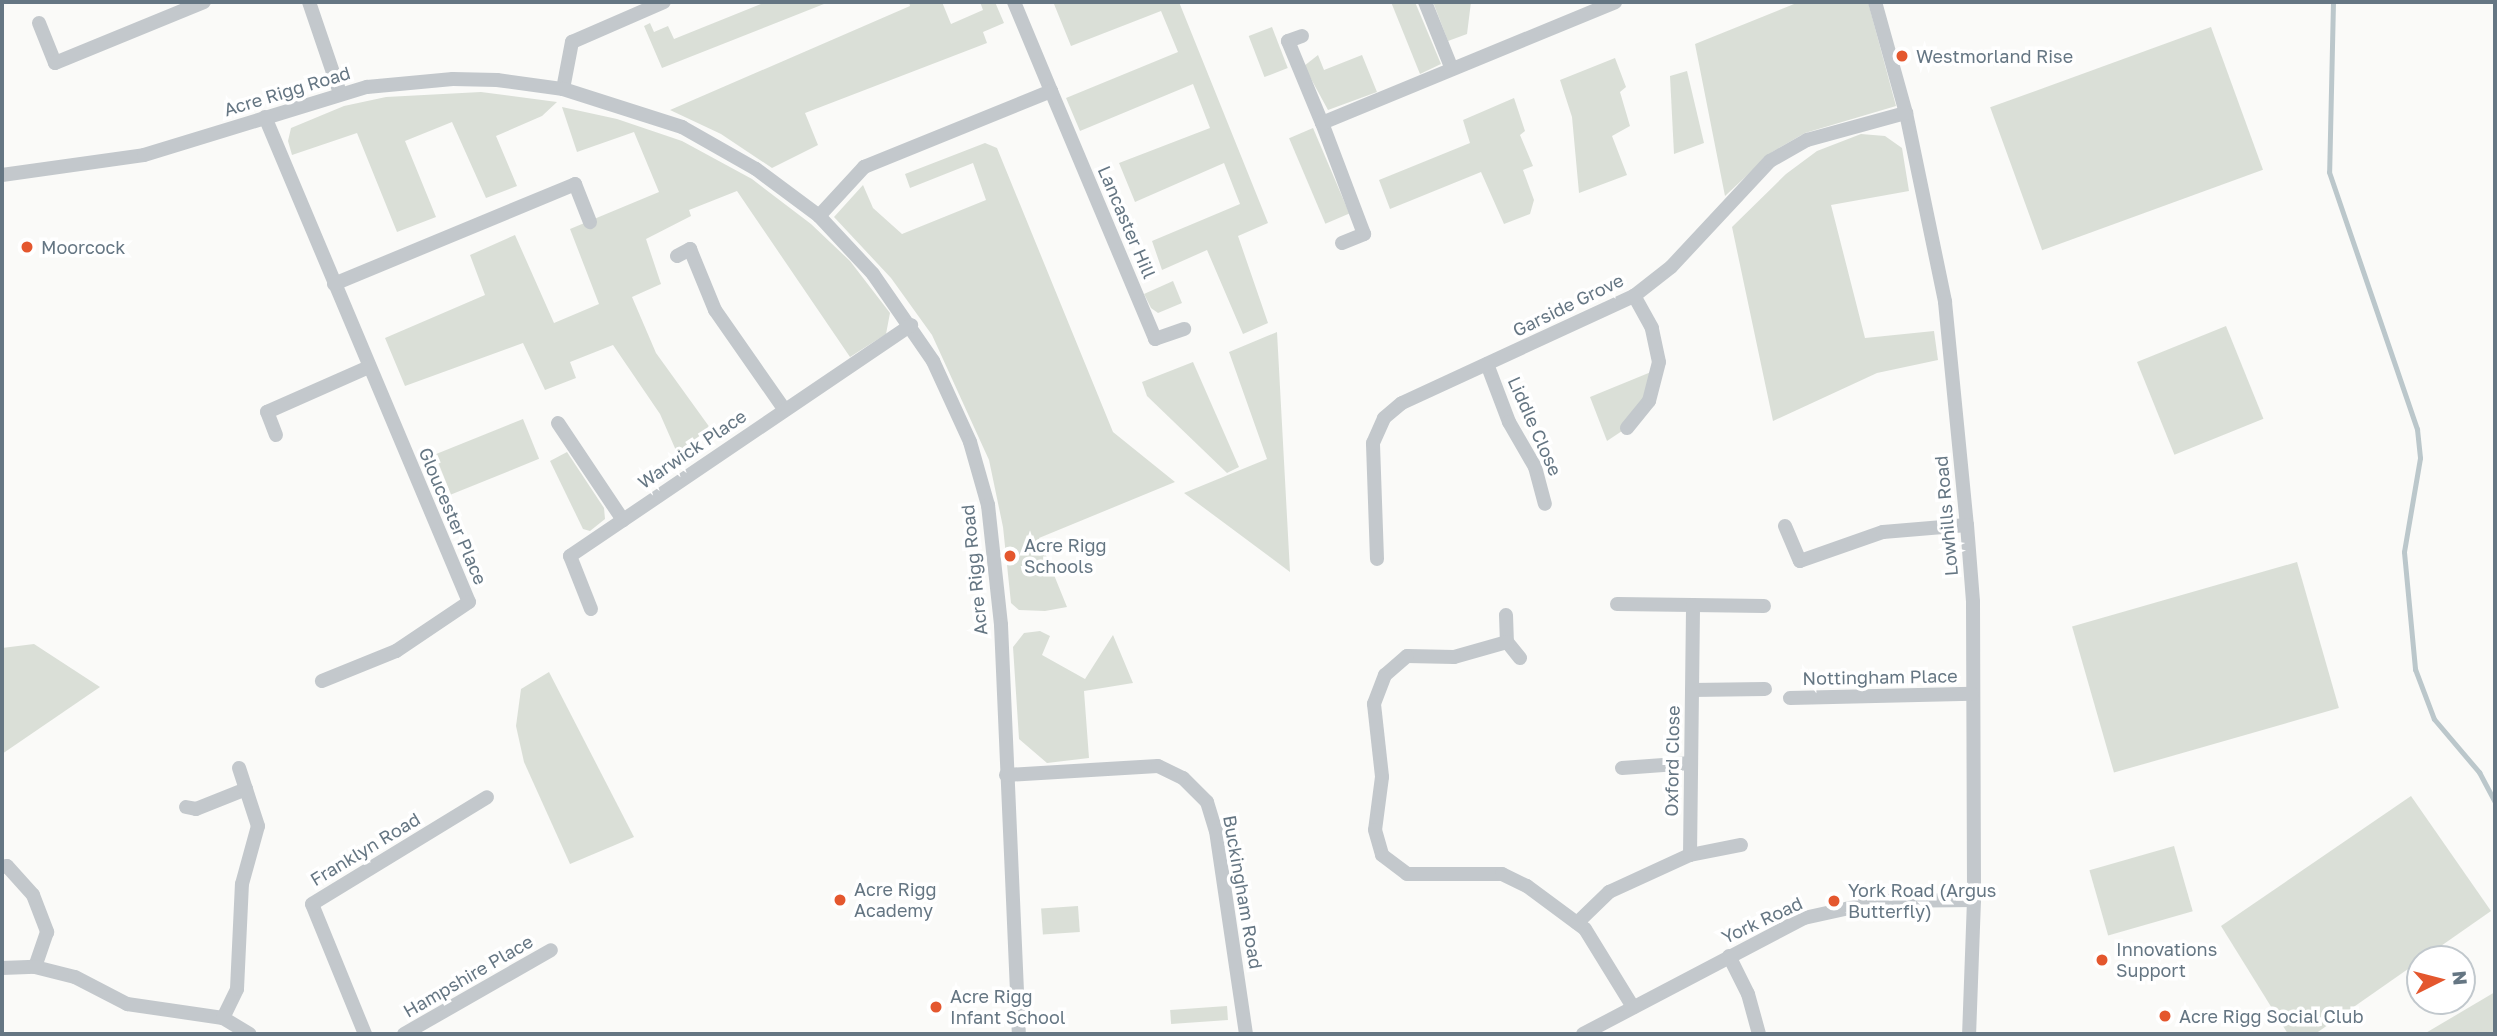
<!DOCTYPE html>
<html>
<head>
<meta charset="utf-8">
<style>
  body { margin:0 }
  #map { position:relative; width:2497px; height:1036px; overflow:hidden; background:#fafaf8; font-family:"Golos Text",sans-serif }
  div>[style] { position:absolute }
  [style*='--x'] { left:calc(var(--x)*1px); top:calc(var(--y)*1px); width:calc(var(--w)*1px); rotate:calc(var(--a)*1deg) }
  .green>* { inset:0; background:#dadfd7; transform-origin:0 0 }
  .stream>* { height:5px; margin:-2.5px; padding:0 2.5px; transform-origin:2.5px; border-radius:2.5px; background:#bbc7cb }
  .minor>* { height:14px; margin:-7px; padding:0 7px; transform-origin:7px; border-radius:7px; background:#c3c8cc }
  .dots>* { width:19px; height:19px; translate:-50% -50%; box-sizing:border-box; border:4px solid #fff; border-radius:50% }
  span { translate:-50% -50%; white-space:nowrap; text-align:center; line-height:1.15; -webkit-text-stroke:7px #fff; paint-order:stroke }
  .poi-label { font-size:18px; color:#657683 }
  .left { translate:0 -50%; text-align:left }
  .street-label { font-size:18px; color:#657683 }
  .frame { position:absolute; inset:0; border:4px solid #657683; pointer-events:none }
  .north { position:absolute; left:2406px; top:945px; width:70px; height:70px; box-sizing:border-box; background:#fff; border:2px solid #c1c8cd; border-radius:50%; rotate:84deg; font-size:19px; font-weight:700; line-height:28px; text-align:center; color:#657683 }
  .north::after { content:''; display:block; margin:auto; width:24px; height:32px; background:#e4572e; clip-path:polygon(50% 0,100% 100%,50% 72%,0 100%) }
</style>
</head>
<body>
<div id="map">
  <div class="green">
    <i style="clip-path:polygon(766px 2px,829px 2px,662px 68px,644px 26px,650px 23px,654px 32px,668px 26px,674px 39px)"></i>
    <i style="clip-path:polygon(909px 2px,942px 2px,951px 24px,983px 10px,980px 2px,995px 2px,1004px 23px,983px 32px,987px 43px,805px 113px,818px 145px,772px 168px,721px 134px,670px 110px,910px 6px)"></i>
    <i style="clip-path:polygon(1059px 2px,1179px 2px,1268px 223px,1238px 236px,1268px 323px,1243px 334px,1207px 250px,1162px 270px,1152px 241px,1240px 204px,1224px 163px,1135px 202px,1119px 163px,1210px 128px,1193px 84px,1080px 131px,1066px 98px,1178px 52px,1161px 11px,1071px 46px,1054px 4px)"></i>
    <i style="clip-path:polygon(1391px 2px,1415px 2px,1441px 64px,1420px 74px)"></i>
    <i style="clip-path:polygon(1433px 2px,1471px 2px,1467px 34px,1448px 41px)"></i>
    <i style="clip-path:polygon(1799px 2px,1868px 2px,1896px 106px,1805px 133px,1772px 152px,1725px 196px,1695px 44px)"></i>
    <i style="left:1272px;top:27px;width:44px;height:25px;rotate:69deg"></i>
    <i style="left:2211px;top:27px;width:152px;height:235px;rotate:70deg"></i>
    <i style="clip-path:polygon(1318px 55px,1324px 70px,1362px 55px,1377px 92px,1328px 110px,1304px 66px)"></i>
    <i style="clip-path:polygon(1615px 58px,1626px 87px,1620px 92px,1630px 126px,1612px 136px,1627px 175px,1579px 193px,1572px 117px,1560px 80px)"></i>
    <i style="clip-path:polygon(1687px 71px,1704px 143px,1674px 154px,1670px 76px)"></i>
    <i style="clip-path:polygon(481px 92px,557px 102px,542px 116px,496px 136px,517px 186px,486px 198px,452px 122px,405px 141px,436px 217px,397px 232px,357px 133px,292px 155px,288px 141px,291px 128px,344px 106px,386px 97px)"></i>
    <i style="clip-path:polygon(1514px 98px,1525px 131px,1520px 135px,1533px 166px,1523px 170px,1534px 200px,1530px 214px,1504px 224px,1481px 172px,1390px 209px,1379px 180px,1470px 143px,1463px 120px)"></i>
    <i style="clip-path:polygon(562px 107px,617px 119px,682px 141px,752px 179px,811px 224px,850px 261px,890px 313px,886px 334px,850px 357px,737px 191px,689px 210px,691px 216px,646px 239px,661px 284px,632px 297px,656px 353px,713px 432px,678px 455px,660px 414px,613px 345px,570px 362px,576px 378px,545px 390px,523px 343px,405px 386px,385px 338px,485px 295px,470px 255px,515px 235px,554px 323px,599px 304px,570px 229px,659px 192px,634px 132px,577px 152px)"></i>
    <i style="left:1313px;top:128px;width:93px;height:26px;rotate:67deg"></i>
    <i style="clip-path:polygon(1861px 134px,1885px 136px,1902px 148px,1909px 191px,1831px 205px,1865px 338px,1934px 331px,1938px 360px,1877px 373px,1773px 421px,1732px 227px,1786px 174px,1817px 151px)"></i>
    <i style="clip-path:polygon(985px 143px,997px 148px,1113px 432px,1175px 482px,1039px 538px,1067px 607px,1045px 611px,1019px 610px,1011px 603px,1003px 527px,989px 460px,932px 335px,891px 278px,834px 217px,863px 185px,873px 208px,902px 234px,986px 200px,973px 163px,910px 188px,905px 174px)"></i>
    <i style="clip-path:polygon(1173px 281px,1182px 303px,1158px 313px,1151px 308px,1144px 294px)"></i>
    <i style="left:2226px;top:326px;width:100px;height:96px;rotate:68deg"></i>
    <i style="clip-path:polygon(1277px 332px,1290px 572px,1184px 493px,1267px 459px,1229px 352px)"></i>
    <i style="clip-path:polygon(1193px 362px,1239px 467px,1227px 473px,1147px 396px,1142px 382px)"></i>
    <i style="clip-path:polygon(1651px 372px,1646px 399px,1622px 431px,1607px 441px,1590px 397px)"></i>
    <i style="left:523px;top:419px;width:43px;height:95px;rotate:68deg"></i>
    <i style="clip-path:polygon(567px 452px,604px 508px,605px 519px,590px 531px,583px 529px,550px 461px)"></i>
    <i style="left:2297px;top:562px;width:152px;height:234px;rotate:74deg"></i>
    <i style="clip-path:polygon(1040px 631px,1050px 636px,1042px 655px,1085px 679px,1113px 635px,1133px 683px,1084px 691px,1089px 758px,1047px 763px,1019px 739px,1013px 647px,1024px 633px)"></i>
    <i style="clip-path:polygon(34px 644px,100px 687px,2px 754px,2px 648px)"></i>
    <i style="clip-path:polygon(549px 672px,634px 837px,570px 864px,524px 762px,516px 726px,521px 689px)"></i>
    <i style="clip-path:polygon(2411px 796px,2491px 911px,2315px 1034px,2288px 1034px,2221px 926px)"></i>
    <i style="left:2174px;top:846px;width:68px;height:88px;rotate:74deg"></i>
    <i style="left:1078px;top:906px;width:26px;height:37px;rotate:86deg"></i>
    <i style="clip-path:polygon(2495px 992px,2495px 1034px,2424px 1034px)"></i>
    <i style="left:1227px;top:1006px;width:14px;height:57px;rotate:86deg"></i>
  </div>
  <div class="stream">
    <i style="--x:2333;--y:2;--w:170;--a:91.3"></i>
    <i style="--x:2329;--y:172;--w:272;--a:71.1"></i>
    <i style="--x:2417;--y:429;--w:29;--a:84"></i>
    <i style="--x:2420;--y:458;--w:95;--a:99.7"></i>
    <i style="--x:2404;--y:552;--w:118;--a:84.6"></i>
    <i style="--x:2415;--y:669;--w:53;--a:69.2"></i>
    <i style="--x:2434;--y:719;--w:70;--a:49.7"></i>
    <i style="--x:2479;--y:772;--w:34;--a:62"></i>
  </div>
  <div class="minor">
    <i style="--x:309;--y:2;--w:96;--a:71.2"></i>
    <i style="--x:1014;--y:2;--w:96;--a:67.4"></i>
    <i style="--x:1425;--y:2;--w:72;--a:68.1"></i>
    <i style="--x:1875;--y:2;--w:115;--a:74.4"></i>
    <i style="--x:1906;--y:113;--w:193;--a:78.3"></i>
    <i style="--x:1945;--y:302;--w:224;--a:84.4"></i>
    <i style="--x:1967;--y:525;--w:77;--a:85.5"></i>
    <i style="--x:1973;--y:602;--w:298;--a:89.8"></i>
    <i style="--x:1974;--y:900;--w:134;--a:92.1"></i>
    <i style="--x:39;--y:23;--w:43;--a:68.2"></i>
    <i style="--x:55;--y:63;--w:161;--a:-22.3"></i>
    <i style="--x:1302;--y:36;--w:15;--a:160"></i>
    <i style="--x:1288;--y:41;--w:89;--a:67.5"></i>
    <i style="--x:563;--y:89;--w:48;--a:-79.2"></i>
    <i style="--x:572;--y:42;--w:100;--a:-23.5"></i>
    <i style="--x:265;--y:117;--w:526;--a:67.19"></i>
    <i style="--x:469;--y:602;--w:88;--a:146.1"></i>
    <i style="--x:396;--y:651;--w:80;--a:157.9"></i>
    <i style="--x:2;--y:175;--w:143;--a:-8"></i>
    <i style="--x:144;--y:155;--w:233;--a:-17"></i>
    <i style="--x:367;--y:87;--w:86;--a:-5.3"></i>
    <i style="--x:453;--y:79;--w:44;--a:1.3"></i>
    <i style="--x:497;--y:80;--w:67;--a:7.8"></i>
    <i style="--x:563;--y:89;--w:125;--a:17.7"></i>
    <i style="--x:682;--y:127;--w:85;--a:29.6"></i>
    <i style="--x:756;--y:169;--w:79;--a:36.7"></i>
    <i style="--x:819;--y:216;--w:79;--a:47"></i>
    <i style="--x:873;--y:274;--w:106;--a:55.4"></i>
    <i style="--x:933;--y:361;--w:89;--a:65.4"></i>
    <i style="--x:970;--y:442;--w:66;--a:74.1"></i>
    <i style="--x:988;--y:505;--w:121;--a:83.8"></i>
    <i style="--x:1001;--y:625;--w:409;--a:87.5"></i>
    <i style="--x:819;--y:216;--w:67;--a:-47.4"></i>
    <i style="--x:864;--y:167;--w:202;--a:-22.1"></i>
    <i style="--x:1051;--y:91;--w:269;--a:67.2"></i>
    <i style="--x:1155;--y:339;--w:31;--a:-19"></i>
    <i style="--x:1342;--y:243;--w:24;--a:-22"></i>
    <i style="--x:1364;--y:234;--w:119;--a:-110.7"></i>
    <i style="--x:1322;--y:123;--w:317;--a:-22.4"></i>
    <i style="--x:677;--y:256;--w:15;--a:-28"></i>
    <i style="--x:690;--y:249;--w:66;--a:67.7"></i>
    <i style="--x:715;--y:310;--w:121;--a:55.1"></i>
    <i style="--x:334;--y:284;--w:261;--a:-22.5"></i>
    <i style="--x:575;--y:184;--w:41;--a:68.5"></i>
    <i style="--x:1487;--y:364;--w:62;--a:69.2"></i>
    <i style="--x:1509;--y:422;--w:52;--a:60"></i>
    <i style="--x:1535;--y:467;--w:38;--a:75"></i>
    <i style="--x:558;--y:423;--w:117;--a:56.2"></i>
    <i style="--x:1627;--y:428;--w:35;--a:-51"></i>
    <i style="--x:1649;--y:401;--w:40;--a:-75.6"></i>
    <i style="--x:1659;--y:362;--w:35;--a:-102"></i>
    <i style="--x:1652;--y:328;--w:37;--a:-119"></i>
    <i style="--x:276;--y:435;--w:25;--a:-111"></i>
    <i style="--x:267;--y:412;--w:111;--a:-23.8"></i>
    <i style="--x:1785;--y:526;--w:38;--a:67"></i>
    <i style="--x:1800;--y:561;--w:88;--a:-19.3"></i>
    <i style="--x:1883;--y:532;--w:84;--a:-4.8"></i>
    <i style="--x:1377;--y:559;--w:116;--a:-92"></i>
    <i style="--x:1373;--y:443;--w:27;--a:-66"></i>
    <i style="--x:1384;--y:418;--w:23;--a:-40"></i>
    <i style="--x:1402;--y:403;--w:255;--a:-24.8"></i>
    <i style="--x:1634;--y:296;--w:47;--a:-38.1"></i>
    <i style="--x:1671;--y:267;--w:145;--a:-47"></i>
    <i style="--x:1770;--y:161;--w:43;--a:-29.6"></i>
    <i style="--x:1807;--y:140;--w:103;--a:-15.3"></i>
    <i style="--x:1617;--y:604;--w:76;--a:0.8"></i>
    <i style="--x:591;--y:609;--w:57;--a:-111.6"></i>
    <i style="--x:570;--y:556;--w:412;--a:-34.1"></i>
    <i style="--x:1506;--y:615;--w:27;--a:88"></i>
    <i style="--x:1520;--y:658;--w:21;--a:-129"></i>
    <i style="--x:1507;--y:642;--w:55;--a:164.2"></i>
    <i style="--x:1454;--y:657;--w:47;--a:-178.8"></i>
    <i style="--x:1407;--y:656;--w:29;--a:139"></i>
    <i style="--x:1385;--y:675;--w:31;--a:111"></i>
    <i style="--x:1374;--y:704;--w:73;--a:83.7"></i>
    <i style="--x:1382;--y:777;--w:53;--a:97.5"></i>
    <i style="--x:1375;--y:830;--w:26;--a:74"></i>
    <i style="--x:1382;--y:855;--w:31;--a:37"></i>
    <i style="--x:1407;--y:874;--w:95;--a:0"></i>
    <i style="--x:1502;--y:874;--w:28;--a:26"></i>
    <i style="--x:1527;--y:886;--w:72;--a:36.6"></i>
    <i style="--x:1585;--y:929;--w:92;--a:58.4"></i>
    <i style="--x:1692;--y:690;--w:73;--a:-0.8"></i>
    <i style="--x:1790;--y:698;--w:182;--a:-1.3"></i>
    <i style="--x:1622;--y:768;--w:69;--a:-4.1"></i>
    <i style="--x:1006;--y:775;--w:152;--a:-3.4"></i>
    <i style="--x:1158;--y:766;--w:28;--a:26"></i>
    <i style="--x:1183;--y:778;--w:34;--a:45"></i>
    <i style="--x:1207;--y:802;--w:30;--a:73"></i>
    <i style="--x:1216;--y:831;--w:205;--a:81.6"></i>
    <i style="--x:186;--y:807;--w:10;--a:11"></i>
    <i style="--x:196;--y:809;--w:54;--a:-21.8"></i>
    <i style="--x:1690;--y:855;--w:52;--a:-11.1"></i>
    <i style="--x:2;--y:867;--w:5;--a:-11"></i>
    <i style="--x:7;--y:866;--w:39;--a:48"></i>
    <i style="--x:33;--y:895;--w:40;--a:69"></i>
    <i style="--x:47;--y:932;--w:37;--a:109"></i>
    <i style="--x:1577;--y:923;--w:45;--a:-44.1"></i>
    <i style="--x:1609;--y:892;--w:89;--a:-24.6"></i>
    <i style="--x:1690;--y:855;--w:250;--a:-89.3"></i>
    <i style="--x:1693;--y:605;--w:71;--a:0.8"></i>
    <i style="--x:1729;--y:956;--w:42;--a:63.4"></i>
    <i style="--x:1748;--y:994;--w:41;--a:74.6"></i>
    <i style="--x:2;--y:968;--w:33;--a:-2"></i>
    <i style="--x:35;--y:967;--w:41;--a:14"></i>
    <i style="--x:75;--y:977;--w:59;--a:27.4"></i>
    <i style="--x:127;--y:1004;--w:97;--a:8.3"></i>
    <i style="--x:223;--y:1018;--w:31;--a:31"></i>
    <i style="--x:223;--y:1018;--w:32;--a:-64"></i>
    <i style="--x:237;--y:989;--w:105;--a:-87.3"></i>
    <i style="--x:242;--y:884;--w:60;--a:-74.6"></i>
    <i style="--x:258;--y:826;--w:61;--a:-108.1"></i>
    <i style="--x:365;--y:1034;--w:140;--a:-112.2"></i>
    <i style="--x:312;--y:904;--w:205;--a:-31.4"></i>
    <i style="--x:404;--y:1034;--w:169;--a:-29.7"></i>
    <i style="--x:1583;--y:1034;--w:250;--a:-27.7"></i>
    <i style="--x:1804;--y:918;--w:79;--a:-12.4"></i>
    <i style="--x:1881;--y:901;--w:93;--a:-0.6"></i>
  </div>
  <div class="dots">
    <i style="left:1902px;top:56px;background:#e4572e"></i>
    <i style="left:27px;top:247px;background:#e4572e"></i>
    <i style="left:1010px;top:556px;background:#e4572e"></i>
    <i style="left:840px;top:900px;background:#e4572e"></i>
    <i style="left:1834px;top:901px;background:#e4572e"></i>
    <i style="left:2102px;top:960px;background:#e4572e"></i>
    <i style="left:936px;top:1007px;background:#e4572e"></i>
    <i style="left:2165px;top:1016px;background:#e4572e"></i>
  </div>
  <div class="poi-label">
    <span class="left" style="left:1916px;top:56px">Westmorland Rise</span>
    <span class="left" style="left:41px;top:247px">Moorcock</span>
    <span class="left" style="left:1024px;top:556px">Acre Rigg<br>Schools</span>
    <span class="left" style="left:854px;top:900px">Acre Rigg<br>Academy</span>
    <span class="left" style="left:1848px;top:901px">York Road (Argus<br>Butterfly)</span>
    <span class="left" style="left:2116px;top:960px">Innovations<br>Support</span>
    <span class="left" style="left:950px;top:1007px">Acre Rigg<br>Infant School</span>
    <span class="left" style="left:2179px;top:1016px">Acre Rigg Social Club</span>
  </div>
  <div class="street-label">
    <span style="left:287px;top:91px;rotate:-17deg">Acre Rigg Road</span>
    <span style="left:1127px;top:222px;rotate:67deg">Lancaster Hill</span>
    <span style="left:1568px;top:305px;rotate:-26deg">Garside Grove</span>
    <span style="left:1535px;top:426px;rotate:66deg">Liddle Close</span>
    <span style="left:692px;top:449px;rotate:-34deg">Warwick Place</span>
    <span style="left:453px;top:516px;rotate:67deg">Gloucester Place</span>
    <span style="left:1946px;top:516px;rotate:-95deg">Lowhills Road</span>
    <span style="left:974px;top:570px;rotate:-96deg">Acre Rigg Road</span>
    <span style="left:1880px;top:677px;rotate:-1deg">Nottingham Place</span>
    <span style="left:1672px;top:761px;rotate:-89deg">Oxford Close</span>
    <span style="left:365px;top:849px;rotate:-31deg">Franklyn Road</span>
    <span style="left:1243px;top:892px;rotate:80deg">Buckingham Road</span>
    <span style="left:1762px;top:920px;rotate:-25deg">York Road</span>
    <span style="left:468px;top:976px;rotate:-30deg">Hampshire Place</span>
  </div>
  <div class="frame"></div>
  <div class="north">N</div>
</div>
</body>
</html>
